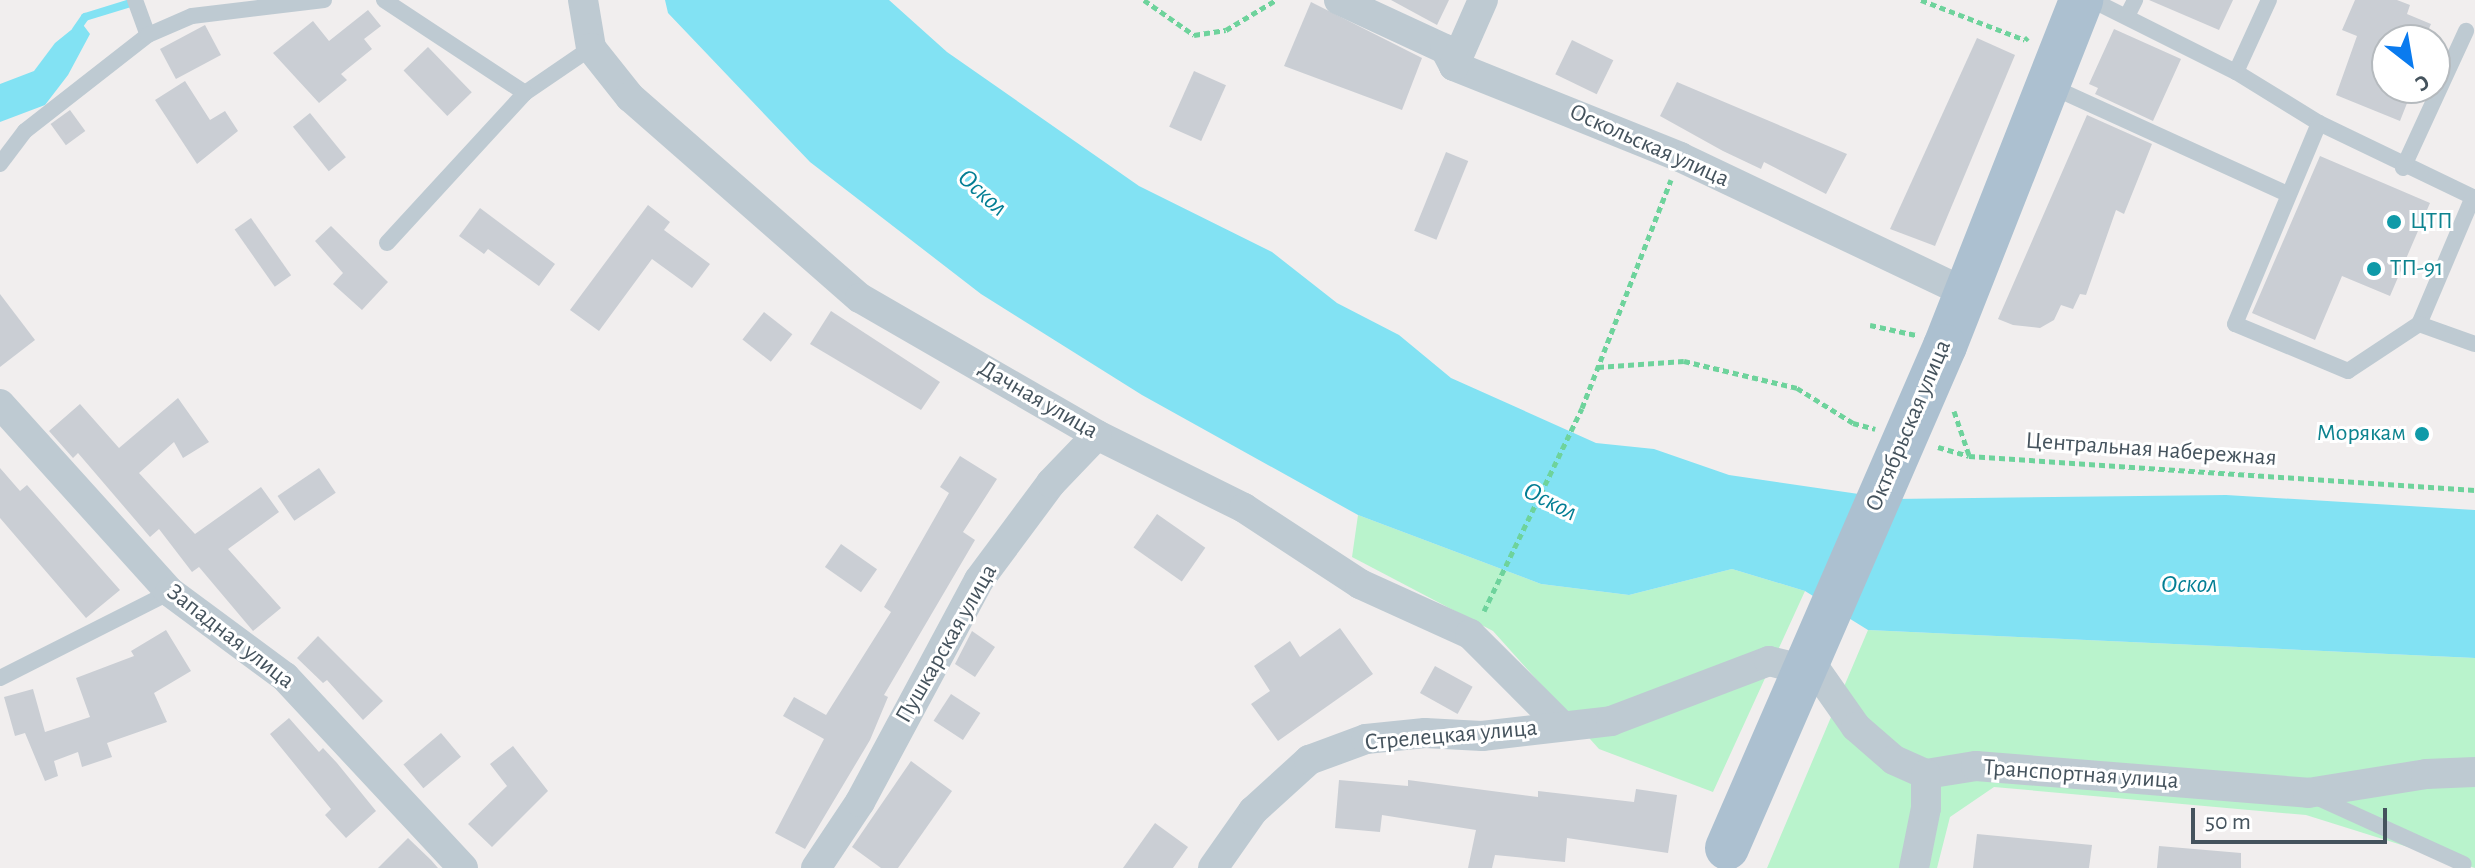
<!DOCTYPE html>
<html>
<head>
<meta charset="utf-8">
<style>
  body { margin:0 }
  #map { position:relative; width:2475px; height:868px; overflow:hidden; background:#f1eeee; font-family:"Alegreya Sans",sans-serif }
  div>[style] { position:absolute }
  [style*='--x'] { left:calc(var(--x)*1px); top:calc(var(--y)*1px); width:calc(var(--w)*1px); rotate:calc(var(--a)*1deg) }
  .green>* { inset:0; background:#b9f3cc }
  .water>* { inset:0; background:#82e2f3 }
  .stream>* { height:8px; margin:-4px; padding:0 4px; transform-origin:4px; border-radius:4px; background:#82e2f3 }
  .building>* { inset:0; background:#caced4; transform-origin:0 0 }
  .path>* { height:5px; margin-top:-2.5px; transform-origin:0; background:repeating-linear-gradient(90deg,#6ed39c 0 6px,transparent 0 10px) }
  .service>* { height:16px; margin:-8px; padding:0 8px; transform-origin:8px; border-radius:8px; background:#becad2 }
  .minor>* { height:30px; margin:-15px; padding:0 15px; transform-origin:15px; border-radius:15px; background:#becad2 }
  .primary>* { height:44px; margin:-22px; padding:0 22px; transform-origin:22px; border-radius:22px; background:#acc0d0 }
  .primary-bridge>* { height:44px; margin:-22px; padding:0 22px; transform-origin:22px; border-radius:22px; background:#acc0d0 }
  .dots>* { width:22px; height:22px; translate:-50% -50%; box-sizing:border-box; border:4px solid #fff; border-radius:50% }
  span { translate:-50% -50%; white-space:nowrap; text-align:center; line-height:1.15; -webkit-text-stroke:6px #fff; paint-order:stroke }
  .street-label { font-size:24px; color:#45535d }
  .culture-label { font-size:24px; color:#0d838f }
  .left { translate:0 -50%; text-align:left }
  .right { translate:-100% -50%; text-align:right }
  .water-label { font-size:26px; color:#037e94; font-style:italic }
  .north { position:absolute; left:2371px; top:24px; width:80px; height:80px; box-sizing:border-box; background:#fff; border:2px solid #b5babe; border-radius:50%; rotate:149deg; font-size:22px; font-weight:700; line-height:32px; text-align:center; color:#45535d }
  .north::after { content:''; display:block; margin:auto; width:28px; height:36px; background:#0a7bef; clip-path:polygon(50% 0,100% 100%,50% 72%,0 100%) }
  .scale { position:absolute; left:2191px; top:808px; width:196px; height:36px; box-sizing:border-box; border:4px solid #45535d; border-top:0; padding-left:10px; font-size:24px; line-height:28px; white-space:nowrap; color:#45535d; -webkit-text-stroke:6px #fff; paint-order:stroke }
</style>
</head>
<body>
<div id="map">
  <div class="green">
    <i style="clip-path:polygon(1358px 515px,1541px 584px,1629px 595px,1732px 569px,1805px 591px,1713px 792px,1599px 749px,1493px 631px,1352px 557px)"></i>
    <i style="clip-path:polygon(1868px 630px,2475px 658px,2475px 868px,2306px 815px,1994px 787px,1950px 817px,1937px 868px,1767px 868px)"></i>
  </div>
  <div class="water">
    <i style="clip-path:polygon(665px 0,889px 0,947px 52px,1139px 186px,1272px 252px,1337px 303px,1399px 335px,1451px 378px,1596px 443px,1654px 449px,1729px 475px,1893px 499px,2226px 495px,2475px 510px,2475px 658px,1868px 630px,1805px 591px,1732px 569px,1629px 595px,1541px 584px,1358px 515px,1142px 395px,981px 294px,810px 162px,668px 13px)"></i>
    <i style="clip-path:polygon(81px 22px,90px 34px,68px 75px,45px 105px,0 122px,0 84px,34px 71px,55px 43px)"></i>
  </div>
  <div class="stream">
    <i style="--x:76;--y:30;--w:16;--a:-55"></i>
    <i style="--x:85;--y:17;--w:54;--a:-17.1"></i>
  </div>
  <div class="building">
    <i style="clip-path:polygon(1391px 0,1449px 0,1437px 25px)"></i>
    <i style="clip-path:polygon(2149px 0,2233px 0,2219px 30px)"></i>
    <i style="clip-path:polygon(2355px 0,2397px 0,2410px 5px,2407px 14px,2431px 24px,2424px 40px,2387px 40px,2387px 88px,2413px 88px,2400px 121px,2336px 95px,2357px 36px,2342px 30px)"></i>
    <i style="clip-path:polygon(1311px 2px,1422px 58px,1402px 110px,1284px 66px)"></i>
    <i style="clip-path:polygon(368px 10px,381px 26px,364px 39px,372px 49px,341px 74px,347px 80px,319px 103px,273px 53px,313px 21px,329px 41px)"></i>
    <i style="left:205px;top:25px;width:34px;height:51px;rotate:62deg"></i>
    <i style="clip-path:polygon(2114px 29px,2181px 59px,2153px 121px,2095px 94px,2098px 88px,2089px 84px)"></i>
    <i style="clip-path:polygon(1977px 38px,2015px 55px,1935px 246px,1890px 229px)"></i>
    <i style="left:1572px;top:40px;width:46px;height:38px;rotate:26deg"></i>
    <i style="left:428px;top:47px;width:63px;height:34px;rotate:46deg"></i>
    <i style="left:1194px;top:71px;width:35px;height:61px;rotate:24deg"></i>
    <i style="clip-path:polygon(185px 81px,210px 120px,225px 111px,238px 131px,197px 164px,155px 100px)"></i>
    <i style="clip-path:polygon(1677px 82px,1847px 154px,1826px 194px,1764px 162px,1761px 169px,1723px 151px,1660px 116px)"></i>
    <i style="left:70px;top:110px;width:26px;height:24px;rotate:54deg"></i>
    <i style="left:310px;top:113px;width:57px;height:22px;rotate:51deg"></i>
    <i style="clip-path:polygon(2087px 115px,2152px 144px,2124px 214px,2116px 210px,2086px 295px,2080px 294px,2073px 309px,2061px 305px,2054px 320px,2040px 328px,2013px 325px,1998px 319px)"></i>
    <i style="left:1446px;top:152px;width:24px;height:85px;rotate:22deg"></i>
    <i style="clip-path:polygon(2320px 156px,2430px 203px,2390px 296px,2342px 276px,2315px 340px,2252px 313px)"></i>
    <i style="clip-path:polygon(648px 205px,670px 222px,664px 230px,710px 264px,692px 288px,652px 259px,599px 331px,570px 310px)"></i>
    <i style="clip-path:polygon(480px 208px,555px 264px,539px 286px,488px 249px,484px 254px,459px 236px)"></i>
    <i style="left:251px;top:218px;width:70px;height:20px;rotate:55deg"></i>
    <i style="clip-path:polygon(331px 226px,388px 282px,362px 310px,333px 284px,343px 273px,315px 241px)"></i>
    <i style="clip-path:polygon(0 294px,35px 340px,0 367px)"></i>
    <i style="clip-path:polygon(831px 311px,940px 382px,921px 410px,810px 344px)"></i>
    <i style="left:764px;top:312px;width:36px;height:35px;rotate:38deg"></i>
    <i style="clip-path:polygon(178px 398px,209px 442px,183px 458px,174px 442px,139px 473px,195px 534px,261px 487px,279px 512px,228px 549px,281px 608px,253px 631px,199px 567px,192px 572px,159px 529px,150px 537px,78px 453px,73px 458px,49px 431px,80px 404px,119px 448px)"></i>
    <i style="clip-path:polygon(960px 456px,997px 479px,963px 532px,975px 540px,884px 695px,888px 697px,870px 740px,805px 849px,775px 833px,824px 739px,783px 716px,794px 697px,826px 715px,891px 612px,884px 607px,949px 493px,940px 487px)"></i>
    <i style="clip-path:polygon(0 468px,20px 491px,27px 485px,120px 590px,86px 618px,0 518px)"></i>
    <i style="left:319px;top:468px;width:30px;height:50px;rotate:56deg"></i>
    <i style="left:1157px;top:514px;width:59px;height:41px;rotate:35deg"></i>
    <i style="left:841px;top:544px;width:44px;height:28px;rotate:35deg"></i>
    <i style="clip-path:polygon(1340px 628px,1373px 674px,1278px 741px,1251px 704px,1270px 691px,1254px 666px,1290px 641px,1300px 657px)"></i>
    <i style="clip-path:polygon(166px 630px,191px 671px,154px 693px,167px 722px,107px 743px,112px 757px,82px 767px,78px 752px,54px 761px,58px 776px,45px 781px,25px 733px,15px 736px,4px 697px,33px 689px,45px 732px,90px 717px,76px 678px,134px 656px,131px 651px)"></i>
    <i style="clip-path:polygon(972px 631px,995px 647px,975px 677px,955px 664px)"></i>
    <i style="clip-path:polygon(318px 636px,383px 701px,363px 720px,327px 680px,323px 683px,297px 658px)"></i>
    <i style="left:1435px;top:666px;width:43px;height:31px;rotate:29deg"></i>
    <i style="left:951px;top:694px;width:35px;height:32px;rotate:33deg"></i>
    <i style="clip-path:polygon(289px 718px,319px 752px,323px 748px,337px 763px,376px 811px,346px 838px,325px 815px,331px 809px,270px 734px)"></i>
    <i style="left:441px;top:733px;width:31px;height:49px;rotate:50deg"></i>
    <i style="clip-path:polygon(513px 746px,548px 791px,492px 847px,468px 824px,507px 786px,490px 764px)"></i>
    <i style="clip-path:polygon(911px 761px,952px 791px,898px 868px,881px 868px,852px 847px)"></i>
    <i style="clip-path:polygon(1339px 780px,1408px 786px,1408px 780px,1538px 797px,1538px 791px,1634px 802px,1636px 789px,1677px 795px,1668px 853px,1567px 838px,1565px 862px,1495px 855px,1492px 868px,1468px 868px,1476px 830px,1382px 815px,1380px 832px,1335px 828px)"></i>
    <i style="clip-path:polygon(1155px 823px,1188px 847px,1173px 868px,1123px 868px)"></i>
    <i style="clip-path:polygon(1977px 834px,2092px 845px,2089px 868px,1973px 868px)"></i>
    <i style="clip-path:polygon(408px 838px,431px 860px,438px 868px,378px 868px)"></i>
    <i style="clip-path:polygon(2159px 846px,2241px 853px,2241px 868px,2157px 868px)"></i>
  </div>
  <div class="path">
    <i style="--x:1144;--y:0;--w:61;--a:35"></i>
    <i style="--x:1194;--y:35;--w:32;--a:-9"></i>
    <i style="--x:1226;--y:30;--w:58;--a:-31"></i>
    <i style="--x:1921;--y:0;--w:111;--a:21"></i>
    <i style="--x:2025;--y:40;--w:4;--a:-45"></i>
    <i style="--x:1870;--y:325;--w:47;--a:12.3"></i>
    <i style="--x:1598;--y:367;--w:86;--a:-4"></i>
    <i style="--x:1684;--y:361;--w:116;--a:13.4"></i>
    <i style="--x:1797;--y:388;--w:66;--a:32"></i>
    <i style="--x:1853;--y:423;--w:23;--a:15"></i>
    <i style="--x:1954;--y:411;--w:46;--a:71.2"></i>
    <i style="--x:1938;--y:447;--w:32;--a:16"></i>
    <i style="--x:1969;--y:456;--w:507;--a:3.84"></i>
    <i style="--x:1484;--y:611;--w:225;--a:-64.2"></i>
    <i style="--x:1582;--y:408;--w:245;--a:-68.7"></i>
  </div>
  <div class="service">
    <i style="--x:135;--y:0;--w:37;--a:70"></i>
    <i style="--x:384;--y:0;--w:169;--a:33.4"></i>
    <i style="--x:525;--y:93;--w:80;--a:-34.3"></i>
    <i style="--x:2092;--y:0;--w:161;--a:26.6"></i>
    <i style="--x:2236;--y:72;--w:97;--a:31.6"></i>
    <i style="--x:2127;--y:16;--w:18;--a:-63"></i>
    <i style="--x:2236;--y:72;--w:79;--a:-65.4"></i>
    <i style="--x:2048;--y:85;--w:263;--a:24.5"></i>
    <i style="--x:2319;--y:123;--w:171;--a:25.7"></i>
    <i style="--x:2473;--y:197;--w:138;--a:113"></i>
    <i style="--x:2419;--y:324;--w:85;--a:146.5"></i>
    <i style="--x:2348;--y:371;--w:122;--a:-157.4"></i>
    <i style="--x:2235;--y:324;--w:218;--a:-67.3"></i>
    <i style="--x:0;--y:164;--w:41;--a:-52.9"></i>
    <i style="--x:25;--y:131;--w:156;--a:-38"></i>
    <i style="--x:148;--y:35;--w:48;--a:-23.4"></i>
    <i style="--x:192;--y:16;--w:133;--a:-6.9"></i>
    <i style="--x:2403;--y:168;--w:151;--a:-65.3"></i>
    <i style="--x:387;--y:243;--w:204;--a:-47.4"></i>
    <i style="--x:2419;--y:324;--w:59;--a:19.7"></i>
    <i style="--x:0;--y:678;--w:191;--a:-26.8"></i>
    <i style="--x:2316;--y:797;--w:162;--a:24.4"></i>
  </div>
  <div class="minor">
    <i style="--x:583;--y:0;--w:49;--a:80.5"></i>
    <i style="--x:591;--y:48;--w:63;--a:51.5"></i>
    <i style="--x:630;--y:97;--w:305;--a:41.2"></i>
    <i style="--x:860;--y:298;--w:274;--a:30"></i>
    <i style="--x:1097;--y:435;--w:164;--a:26.4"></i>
    <i style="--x:1244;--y:508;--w:139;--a:33.2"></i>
    <i style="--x:1360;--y:584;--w:121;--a:24.4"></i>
    <i style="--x:1470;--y:634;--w:130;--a:45"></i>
    <i style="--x:1339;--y:0;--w:117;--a:24.8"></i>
    <i style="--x:1445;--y:49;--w:19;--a:62"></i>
    <i style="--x:1454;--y:66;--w:244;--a:21.9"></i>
    <i style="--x:1680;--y:157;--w:314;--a:25.4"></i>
    <i style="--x:1454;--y:66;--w:72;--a:-66.3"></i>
    <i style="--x:0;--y:404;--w:253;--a:47.9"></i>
    <i style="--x:170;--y:592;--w:143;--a:36.5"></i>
    <i style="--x:285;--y:677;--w:261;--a:47"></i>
    <i style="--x:1926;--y:774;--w:51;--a:-9.1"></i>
    <i style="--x:1976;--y:766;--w:333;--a:4.6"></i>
    <i style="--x:2308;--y:793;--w:120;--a:-9.1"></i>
    <i style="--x:2426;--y:774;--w:49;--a:-2.3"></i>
    <i style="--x:816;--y:868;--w:79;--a:-56.3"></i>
    <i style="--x:860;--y:802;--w:252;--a:-61.8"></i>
    <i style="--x:979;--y:580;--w:121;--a:-53.4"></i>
    <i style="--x:1051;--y:483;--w:66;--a:-46.2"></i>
    <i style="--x:1213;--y:868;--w:70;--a:-54.9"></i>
    <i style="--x:1253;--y:811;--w:76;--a:-42.3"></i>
    <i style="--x:1309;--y:760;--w:61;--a:-20.2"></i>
    <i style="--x:1366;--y:739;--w:59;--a:-5.8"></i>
    <i style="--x:1425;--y:733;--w:57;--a:3"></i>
    <i style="--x:1482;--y:736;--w:130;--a:-6.6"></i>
    <i style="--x:1611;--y:721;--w:169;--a:-20.8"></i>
    <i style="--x:1769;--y:661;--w:50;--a:13.8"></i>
    <i style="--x:1818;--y:673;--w:66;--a:54.9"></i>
    <i style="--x:1856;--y:727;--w:50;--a:41"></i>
    <i style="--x:1894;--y:760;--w:35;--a:24"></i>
    <i style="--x:1914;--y:868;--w:61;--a:-78.7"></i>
    <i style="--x:1926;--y:808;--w:34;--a:-90"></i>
  </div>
  <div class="primary">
    <i style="--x:1945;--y:346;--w:372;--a:-68.5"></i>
  </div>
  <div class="primary-bridge">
    <i style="--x:1727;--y:848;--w:547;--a:-66.53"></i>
  </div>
  <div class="dots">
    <i style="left:2394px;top:222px;background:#0f9aa8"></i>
    <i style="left:2374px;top:269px;background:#0f9aa8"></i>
    <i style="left:2422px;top:434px;background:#0f9aa8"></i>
  </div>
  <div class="street-label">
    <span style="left:1649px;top:146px;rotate:24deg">Оскольская улица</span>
    <span style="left:1038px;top:400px;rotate:30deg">Дачная улица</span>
    <span style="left:1909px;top:426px;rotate:-67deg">Октябрьская улица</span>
    <span style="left:2151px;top:450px;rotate:4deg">Центральная набережная</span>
    <span style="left:230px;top:637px;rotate:38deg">Западная улица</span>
    <span style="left:947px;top:644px;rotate:-60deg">Пушкарская улица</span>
    <span style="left:1451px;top:736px;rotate:-5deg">Стрелецкая улица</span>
    <span style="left:2081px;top:775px;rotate:4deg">Транспортная улица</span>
  </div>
  <div class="culture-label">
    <span class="left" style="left:2410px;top:222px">ЦТП</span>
    <span class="left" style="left:2390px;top:269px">ТП-91</span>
    <span class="right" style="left:2406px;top:434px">Морякам</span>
  </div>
  <div class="water-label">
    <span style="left:982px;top:193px;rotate:42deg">Оскол</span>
    <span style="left:1550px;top:502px;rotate:27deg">Оскол</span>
    <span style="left:2189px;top:585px">Оскол</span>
  </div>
  <div class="north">С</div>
  <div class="scale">50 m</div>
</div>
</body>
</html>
